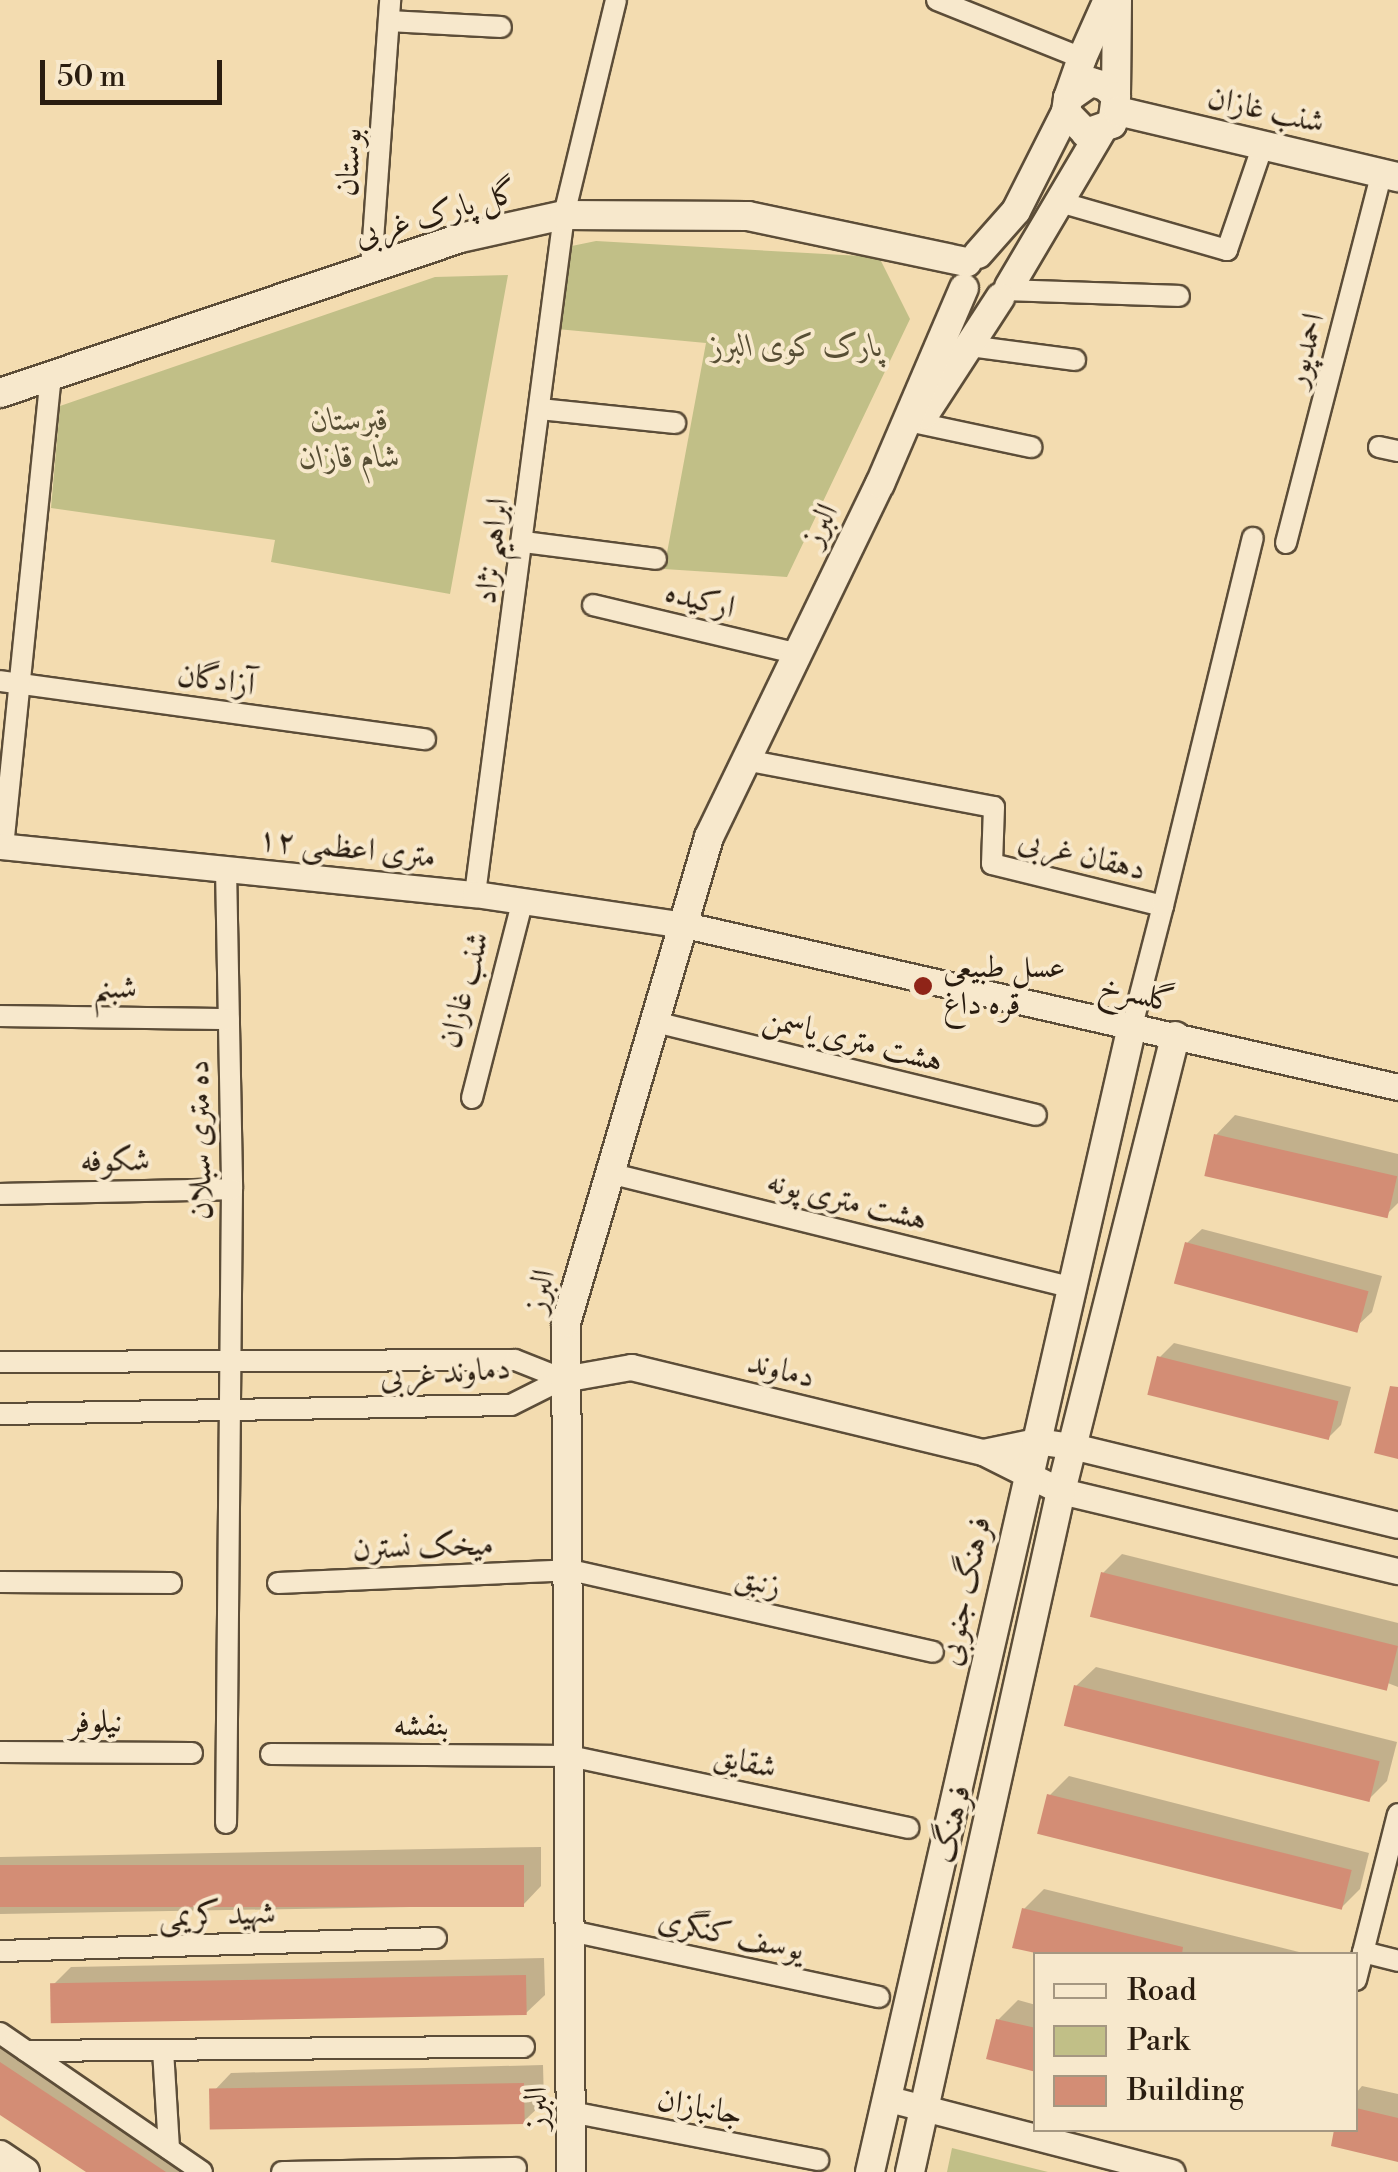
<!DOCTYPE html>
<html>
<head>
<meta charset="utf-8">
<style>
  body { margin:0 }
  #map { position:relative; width:1398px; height:2172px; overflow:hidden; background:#f3dcb0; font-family:"Libre Bodoni",Amiri,serif }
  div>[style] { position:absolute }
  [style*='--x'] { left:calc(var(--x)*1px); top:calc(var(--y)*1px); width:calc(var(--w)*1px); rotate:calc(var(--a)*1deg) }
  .green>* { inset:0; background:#c1bf87 }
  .shadow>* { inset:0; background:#0003 }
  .building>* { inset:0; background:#d38d75; transform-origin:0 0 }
  .roads { filter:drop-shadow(2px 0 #5c4d38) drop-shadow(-2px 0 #5c4d38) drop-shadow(0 2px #5c4d38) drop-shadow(0 -2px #5c4d38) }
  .minor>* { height:20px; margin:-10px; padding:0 10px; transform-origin:10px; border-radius:10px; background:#f7e8cc }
  .tertiary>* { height:25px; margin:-12.5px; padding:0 12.5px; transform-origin:12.5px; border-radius:12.5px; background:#f7e8cc }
  .secondary>* { height:28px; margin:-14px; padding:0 14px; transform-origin:14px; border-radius:14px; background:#f7e8cc }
  .dots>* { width:28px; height:28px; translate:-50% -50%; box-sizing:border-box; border:5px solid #f7e8cc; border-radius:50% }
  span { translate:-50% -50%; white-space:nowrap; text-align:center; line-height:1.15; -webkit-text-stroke:8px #f7e8cc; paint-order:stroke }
  .street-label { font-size:32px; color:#2a1d10 }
  .park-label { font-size:32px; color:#574e34; font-style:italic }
  .poi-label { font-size:32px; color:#2a1d10 }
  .left { translate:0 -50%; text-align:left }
  .legend { position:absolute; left:1033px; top:1952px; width:325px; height:180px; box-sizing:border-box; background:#f7e8cc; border:2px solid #a59781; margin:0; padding:12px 18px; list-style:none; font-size:30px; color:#2a1d10 }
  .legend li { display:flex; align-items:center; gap:20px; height:50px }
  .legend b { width:50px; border:2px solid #a59781 }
  .scale { position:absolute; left:40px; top:60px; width:182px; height:45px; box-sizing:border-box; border:5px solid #2a1d10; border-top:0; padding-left:12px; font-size:30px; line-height:35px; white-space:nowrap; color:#2a1d10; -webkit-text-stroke:8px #f7e8cc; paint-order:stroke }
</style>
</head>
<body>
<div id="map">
  <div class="green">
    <i style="clip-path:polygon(596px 241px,879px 257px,910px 319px,787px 577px,664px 569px,706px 343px,557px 329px,562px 248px)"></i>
    <i style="clip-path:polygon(508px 275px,450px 594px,271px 562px,275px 540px,51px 508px,60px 406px,435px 277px)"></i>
    <i style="clip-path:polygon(952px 2148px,1048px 2172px,947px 2172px)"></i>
  </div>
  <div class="shadow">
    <i style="clip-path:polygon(1235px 1115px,1398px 1154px,1398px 1203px,1386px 1215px,1216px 1135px)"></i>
    <i style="clip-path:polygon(1202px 1229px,1382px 1276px,1372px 1312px,1357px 1326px,1187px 1243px)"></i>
    <i style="clip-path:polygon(1174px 1343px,1351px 1387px,1341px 1425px,1327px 1439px,1159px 1358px)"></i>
    <i style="clip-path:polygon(1122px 1554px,1398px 1623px,1398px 1687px,1103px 1573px)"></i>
    <i style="clip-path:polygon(1096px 1667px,1397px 1742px,1387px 1781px,1368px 1800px,1076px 1686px)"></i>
    <i style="clip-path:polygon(1069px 1776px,1369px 1853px,1360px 1889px,1340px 1909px,1049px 1796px)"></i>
    <i style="clip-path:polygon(541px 1847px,541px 1886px,523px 1905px,0 1914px,0 1857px)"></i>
    <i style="clip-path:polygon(1044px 1889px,1307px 1954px,1050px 1954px,1015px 1946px,1024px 1909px)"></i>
    <i style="clip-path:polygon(544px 1958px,545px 1995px,526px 2013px,52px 1986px,71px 1967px)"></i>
    <i style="clip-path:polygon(1018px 2000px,1036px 2005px,1036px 2069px,998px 2020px)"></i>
    <i style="clip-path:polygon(0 2030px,193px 2172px,91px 2172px,0 2112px)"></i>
    <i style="clip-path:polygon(543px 2065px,544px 2102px,524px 2121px,212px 2093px,231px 2073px)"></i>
    <i style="clip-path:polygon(1362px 2086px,1398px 2094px,1398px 2160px,1334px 2144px,1337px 2130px,1356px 2130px,1356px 2093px)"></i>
  </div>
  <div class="building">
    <i style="left:1214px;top:1134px;width:188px;height:43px;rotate:13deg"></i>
    <i style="left:1185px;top:1242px;width:190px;height:43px;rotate:15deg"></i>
    <i style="left:1157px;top:1356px;width:187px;height:40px;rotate:14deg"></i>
    <i style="clip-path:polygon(1390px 1386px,1398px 1387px,1398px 1459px,1374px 1453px)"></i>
    <i style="left:1101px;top:1572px;width:306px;height:46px;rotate:14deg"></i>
    <i style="left:1074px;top:1685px;width:315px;height:42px;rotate:14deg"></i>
    <i style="left:1047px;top:1794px;width:314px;height:41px;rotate:14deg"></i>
    <i style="left:524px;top:1865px;width:42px;height:524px;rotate:90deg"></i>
    <i style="clip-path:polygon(1022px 1908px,1183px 1947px,1182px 1954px,1040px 1954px,1012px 1948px)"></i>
    <i style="left:526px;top:1975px;width:40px;height:476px;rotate:89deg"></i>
    <i style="clip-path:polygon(996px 2019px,1036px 2028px,1036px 2072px,986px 2059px)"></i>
    <i style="clip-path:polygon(0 2062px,166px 2172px,86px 2172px,0 2115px)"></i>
    <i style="left:524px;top:2083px;width:41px;height:315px;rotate:89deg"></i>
    <i style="clip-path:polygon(1356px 2108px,1398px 2118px,1398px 2162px,1331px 2146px,1334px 2130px,1356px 2130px)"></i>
  </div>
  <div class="roads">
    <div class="minor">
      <i style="--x:937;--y:0;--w:156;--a:21.8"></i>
      <i style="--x:389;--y:21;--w:112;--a:3.1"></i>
      <i style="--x:1056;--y:201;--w:178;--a:16"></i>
      <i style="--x:1227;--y:250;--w:111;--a:-71.1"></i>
      <i style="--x:371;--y:268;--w:269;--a:-85.9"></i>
      <i style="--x:1007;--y:290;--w:172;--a:2"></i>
      <i style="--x:969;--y:346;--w:107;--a:7.5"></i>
      <i style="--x:540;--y:409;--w:136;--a:5.9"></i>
      <i style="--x:918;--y:423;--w:116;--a:12"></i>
      <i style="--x:1379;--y:447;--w:19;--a:12"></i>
      <i style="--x:524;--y:542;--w:133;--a:7.3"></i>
      <i style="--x:1286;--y:543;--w:382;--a:-75.5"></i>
      <i style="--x:593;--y:605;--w:207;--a:13.4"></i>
      <i style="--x:0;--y:681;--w:429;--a:7.8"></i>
      <i style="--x:745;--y:760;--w:253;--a:10.7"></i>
      <i style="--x:994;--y:807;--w:57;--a:92"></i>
      <i style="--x:992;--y:864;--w:176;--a:13.8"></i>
      <i style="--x:1163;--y:906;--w:124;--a:104.5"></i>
      <i style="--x:3;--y:847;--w:473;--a:-84.2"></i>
      <i style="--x:226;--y:868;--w:321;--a:88.9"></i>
      <i style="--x:232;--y:1189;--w:634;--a:90.54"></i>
      <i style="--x:475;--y:894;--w:685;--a:-82.53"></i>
      <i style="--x:564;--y:215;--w:221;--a:-76.4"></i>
      <i style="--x:1163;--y:906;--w:379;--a:-76.3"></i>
      <i style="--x:0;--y:1016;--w:229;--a:0.8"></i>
      <i style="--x:655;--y:1022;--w:392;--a:13.7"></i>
      <i style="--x:472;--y:1098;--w:204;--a:-75.6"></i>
      <i style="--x:609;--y:1173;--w:476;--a:13.9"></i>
      <i style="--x:0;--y:1194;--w:232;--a:-1.2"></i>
      <i style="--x:0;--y:1362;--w:515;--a:-0.22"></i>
      <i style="--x:515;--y:1360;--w:52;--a:21.6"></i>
      <i style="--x:0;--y:1414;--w:511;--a:-1.01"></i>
      <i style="--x:511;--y:1405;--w:58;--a:-26.6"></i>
      <i style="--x:0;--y:1582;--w:171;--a:0.3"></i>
      <i style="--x:278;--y:1583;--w:292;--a:-2.5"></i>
      <i style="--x:570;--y:1570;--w:372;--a:12.7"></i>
      <i style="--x:0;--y:1752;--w:192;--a:0.3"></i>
      <i style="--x:271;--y:1754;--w:299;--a:0.4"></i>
      <i style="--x:570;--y:1756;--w:346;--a:12"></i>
      <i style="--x:571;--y:1931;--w:315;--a:12.1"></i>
      <i style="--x:0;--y:1951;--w:436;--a:-1.7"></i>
      <i style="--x:1363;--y:1952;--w:36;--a:14"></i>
      <i style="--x:1356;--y:1980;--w:171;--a:-75.8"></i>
      <i style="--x:0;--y:2033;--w:245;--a:34.5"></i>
      <i style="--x:163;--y:2050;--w:99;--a:86.5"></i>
      <i style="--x:26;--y:2051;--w:498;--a:-0.5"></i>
      <i style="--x:571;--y:2112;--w:252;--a:11"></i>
      <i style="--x:282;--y:2172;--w:234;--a:-1"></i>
    </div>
    <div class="tertiary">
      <i style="--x:0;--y:846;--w:477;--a:5.8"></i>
      <i style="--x:475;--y:894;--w:212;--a:8.4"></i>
      <i style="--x:685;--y:925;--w:731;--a:12.8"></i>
      <i style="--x:563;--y:1379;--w:69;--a:-10"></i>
      <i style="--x:631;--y:1367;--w:362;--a:13.6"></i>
      <i style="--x:983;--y:1452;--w:87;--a:26.6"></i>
      <i style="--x:1061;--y:1491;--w:346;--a:13.4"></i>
      <i style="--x:983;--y:1452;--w:54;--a:-11.7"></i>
      <i style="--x:1036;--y:1441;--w:36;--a:8"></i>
      <i style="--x:1072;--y:1446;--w:335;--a:13.6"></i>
      <i style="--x:889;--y:2099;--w:292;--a:14.5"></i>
    </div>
    <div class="secondary">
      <i style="--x:1116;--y:96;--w:96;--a:-89.4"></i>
      <i style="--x:1068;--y:98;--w:28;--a:-35"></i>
      <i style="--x:1091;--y:82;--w:15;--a:16"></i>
      <i style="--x:1105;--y:86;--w:15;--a:42"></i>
      <i style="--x:1116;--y:96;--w:28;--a:98"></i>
      <i style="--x:1112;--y:124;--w:28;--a:161"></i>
      <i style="--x:1086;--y:133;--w:29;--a:-134"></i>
      <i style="--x:1066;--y:112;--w:14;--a:-82"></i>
      <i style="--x:1068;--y:98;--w:42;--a:-70.7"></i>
      <i style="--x:1082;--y:58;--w:64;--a:-65.9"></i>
      <i style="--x:1118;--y:111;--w:288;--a:13.3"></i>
      <i style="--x:978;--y:254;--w:57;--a:-48.5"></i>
      <i style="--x:1016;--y:211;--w:111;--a:-63.2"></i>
      <i style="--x:1009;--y:287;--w:179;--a:-59.4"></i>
      <i style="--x:0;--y:393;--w:485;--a:-18.6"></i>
      <i style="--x:460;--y:238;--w:107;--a:-12.5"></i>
      <i style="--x:564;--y:215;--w:184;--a:0.3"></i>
      <i style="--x:748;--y:216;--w:224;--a:11.9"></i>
      <i style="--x:924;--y:415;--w:140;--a:-57"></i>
      <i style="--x:0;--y:2155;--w:30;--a:34"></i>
      <i style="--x:571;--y:2172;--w:849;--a:-90.34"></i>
      <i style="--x:566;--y:1323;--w:507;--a:-73.6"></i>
      <i style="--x:709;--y:837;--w:392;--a:-64.2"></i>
      <i style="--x:880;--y:484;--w:213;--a:-66.8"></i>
      <i style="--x:870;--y:2172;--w:1176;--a:-77.12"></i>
      <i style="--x:910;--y:2172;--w:698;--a:-77.5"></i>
      <i style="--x:1061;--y:1491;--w:469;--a:-75.9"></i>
    </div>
  </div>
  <div class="dots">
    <i style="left:923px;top:986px;background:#8f2418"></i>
  </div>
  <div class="street-label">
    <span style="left:1266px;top:110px;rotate:13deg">شنب غازان</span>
    <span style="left:349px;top:162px;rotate:-86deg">بوستان</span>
    <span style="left:436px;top:214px;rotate:-16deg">گل پارک غربی</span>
    <span style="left:1305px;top:350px;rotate:-75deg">احمدپور</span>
    <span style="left:820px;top:525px;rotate:-63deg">البرز</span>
    <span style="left:492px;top:551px;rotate:-83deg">ابراهیم نژاد</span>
    <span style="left:700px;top:600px;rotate:14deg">ارکیده</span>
    <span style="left:216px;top:680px;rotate:8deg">آزادگان</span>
    <span style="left:347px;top:848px;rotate:6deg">۱۲ متری اعظمی</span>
    <span style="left:1082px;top:855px;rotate:14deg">دهقان غربی</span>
    <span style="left:115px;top:988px;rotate:1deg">شبنم</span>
    <span style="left:464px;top:990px;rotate:-75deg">شنب غازان</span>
    <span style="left:1137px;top:994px;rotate:13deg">گلسرخ</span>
    <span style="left:853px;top:1040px;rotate:14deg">هشت متری یاسمن</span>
    <span style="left:200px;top:1140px;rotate:-91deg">ده متری سبلان</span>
    <span style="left:115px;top:1161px;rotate:-1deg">شکوفه</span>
    <span style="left:847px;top:1201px;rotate:14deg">هشت متری پونه</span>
    <span style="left:540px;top:1291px;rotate:-76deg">البرز</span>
    <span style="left:781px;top:1370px;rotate:14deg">دماوند</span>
    <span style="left:445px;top:1373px;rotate:-4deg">دماوند غربی</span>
    <span style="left:423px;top:1547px;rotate:-2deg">میخک نسترن</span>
    <span style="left:758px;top:1582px;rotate:13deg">زنبق</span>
    <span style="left:965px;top:1591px;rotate:-78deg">فرهنگ جنوبی</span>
    <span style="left:96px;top:1722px">نیلوفر</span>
    <span style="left:421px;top:1725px">بنفشه</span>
    <span style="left:745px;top:1762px;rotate:12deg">شقایق</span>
    <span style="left:952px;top:1824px;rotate:-77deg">فرهنگ</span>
    <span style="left:217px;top:1915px;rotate:-2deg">شهید کریمی</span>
    <span style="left:731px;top:1935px;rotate:12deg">یوسف کنگری</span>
    <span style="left:700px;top:2107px;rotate:11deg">جانبازان</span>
    <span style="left:536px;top:2108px;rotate:-90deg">البرز</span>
  </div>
  <div class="park-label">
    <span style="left:797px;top:346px">پارک کوی البرز</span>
    <span style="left:350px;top:439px">قبرستان<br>شام قازان</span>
  </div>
  <div class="poi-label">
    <span class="left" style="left:943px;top:986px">عسل طبیعی<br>قره داغ</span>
  </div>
  <ul class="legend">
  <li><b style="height:12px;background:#f7e8cc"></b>Road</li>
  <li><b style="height:28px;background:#c1bf87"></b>Park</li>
  <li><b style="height:28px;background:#d38d75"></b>Building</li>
  </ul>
  <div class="scale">50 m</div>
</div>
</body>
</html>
